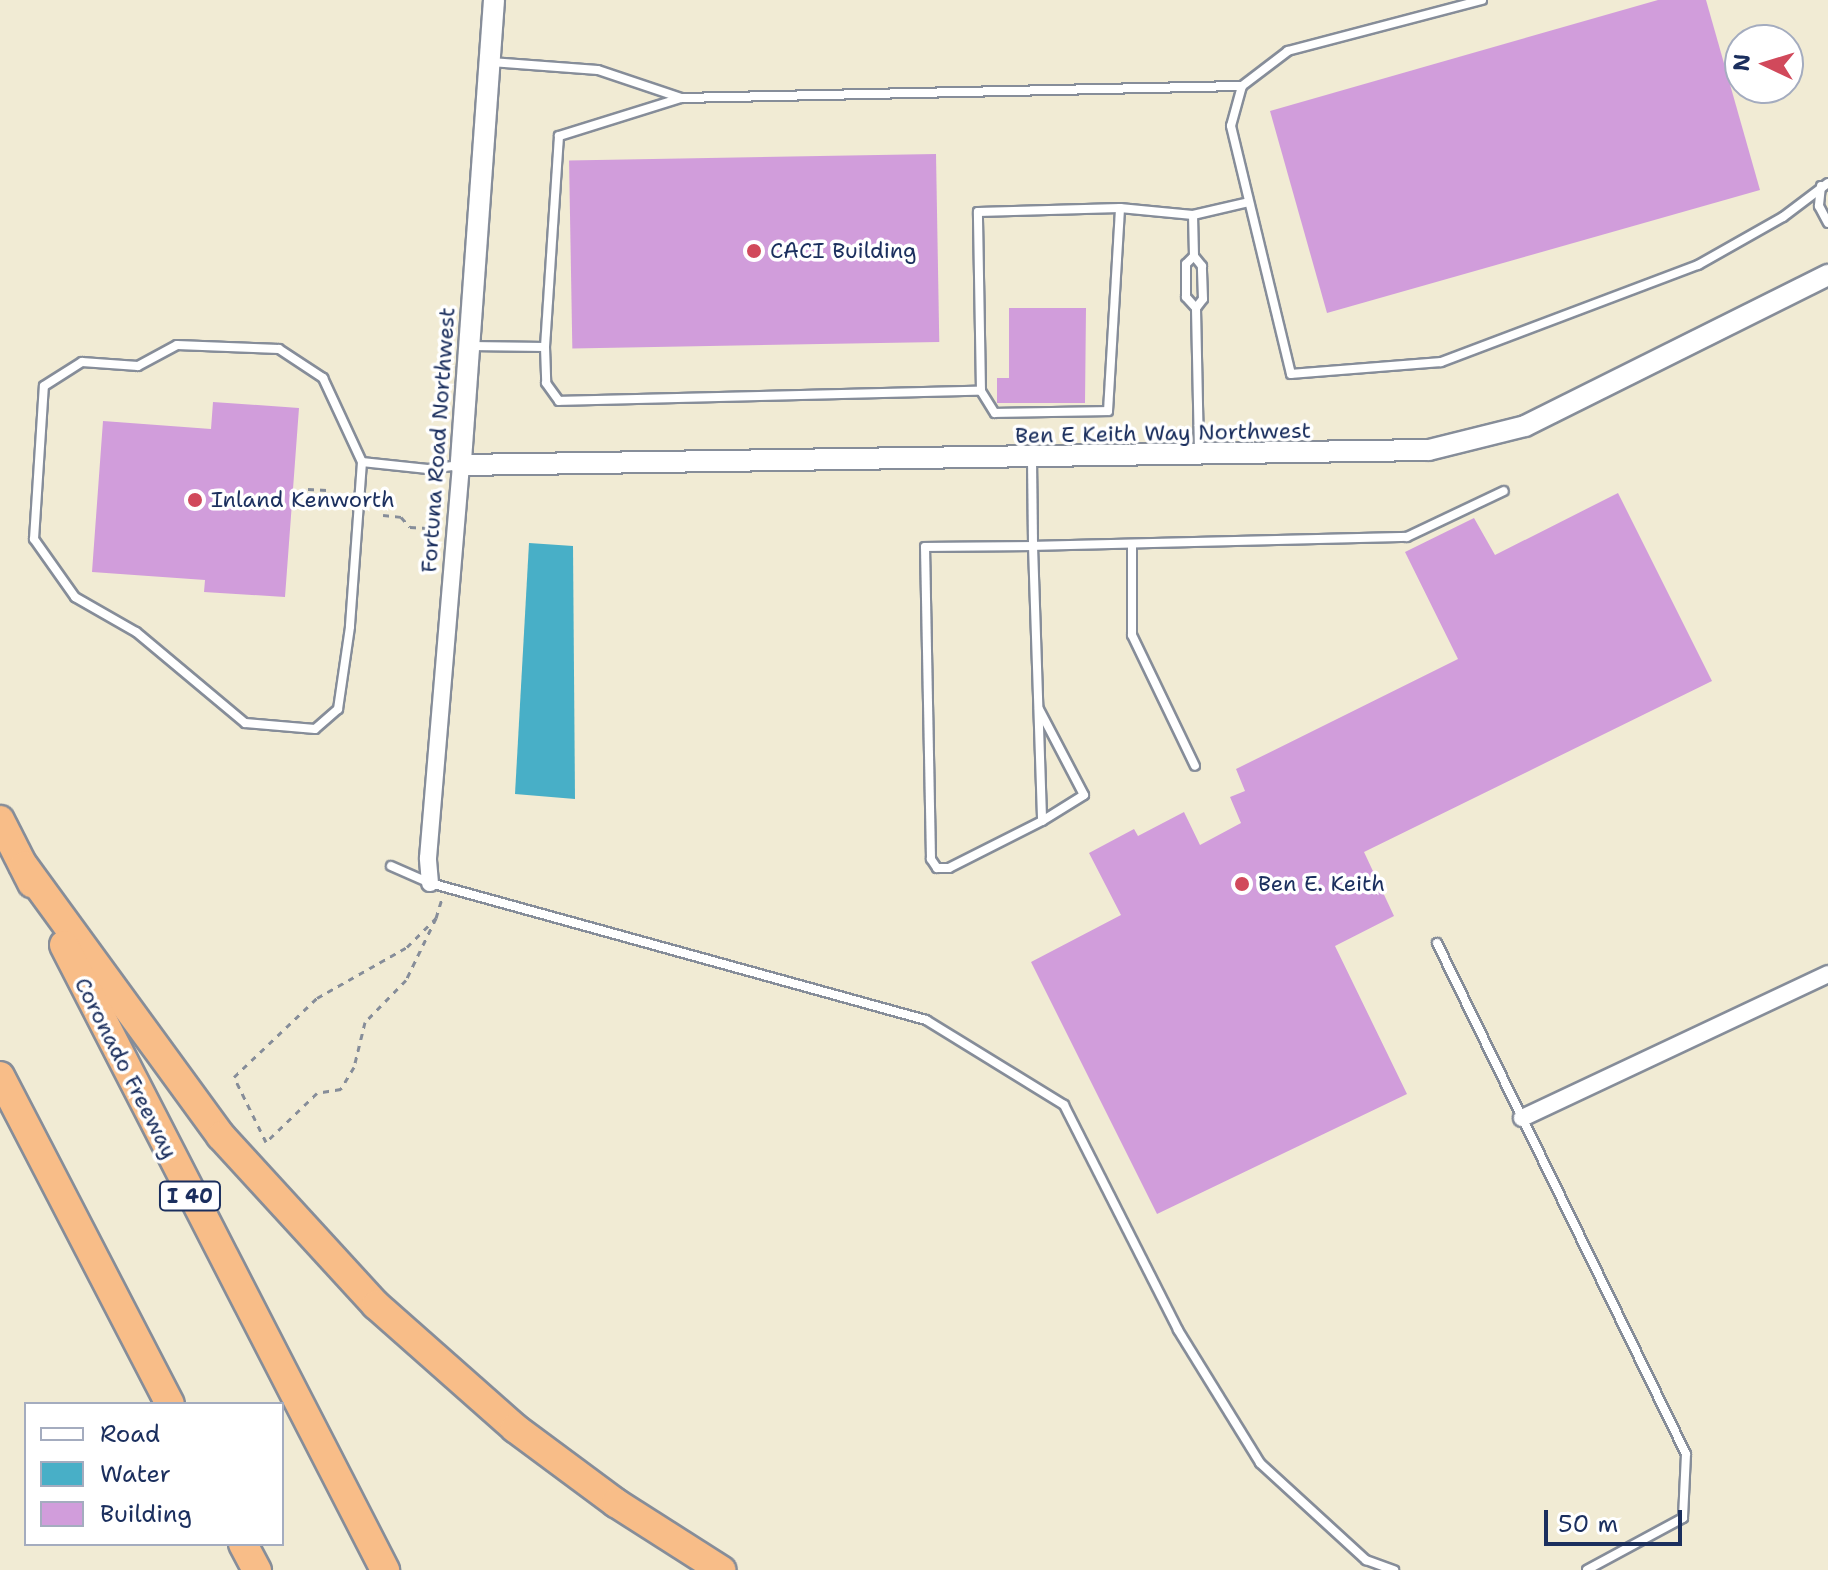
<!DOCTYPE html>
<html>
<head>
<meta charset="utf-8">
<style>
  body { margin:0 }
  #map { position:relative; width:1828px; height:1570px; overflow:hidden; background:#f1ebd4; font-family:"Shantell Sans",sans-serif }
  div>[style] { position:absolute }
  [style*='--x'] { left:calc(var(--x)*1px); top:calc(var(--y)*1px); width:calc(var(--w)*1px); rotate:calc(var(--a)*1deg) }
  .water>* { inset:0; background:#48afc7 }
  .building>* { inset:0; background:#d19ddb; transform-origin:0 0 }
  .path>* { height:3px; margin-top:-1.5px; transform-origin:0; background:repeating-linear-gradient(90deg,#868d99 0 6px,transparent 0 12px) }
  .roads { filter:drop-shadow(2px 0 #868d99) drop-shadow(-2px 0 #868d99) drop-shadow(0 2px #868d99) drop-shadow(0 -2px #868d99) }
  .service>* { height:8px; margin:-4px; padding:0 4px; transform-origin:4px; border-radius:4px; background:#fff }
  .minor>* { height:16px; margin:-8px; padding:0 8px; transform-origin:8px; border-radius:8px; background:#fff }
  .tertiary>* { height:20px; margin:-10px; padding:0 10px; transform-origin:10px; border-radius:10px; background:#fff }
  .motorway>* { height:28px; margin:-14px; padding:0 14px; transform-origin:14px; border-radius:14px; background:#f8bd88 }
  .dots>* { width:22px; height:22px; translate:-50% -50%; box-sizing:border-box; border:4px solid #fff; border-radius:50% }
  span { translate:-50% -50%; white-space:nowrap; text-align:center; line-height:1.15; -webkit-text-stroke:7px #fff; paint-order:stroke }
  .shield-label span { padding:2px 6px; background:#fff; border:2px solid; border-radius:6px; -webkit-text-stroke-width:0 }
  .shield-label { font-size:20px; color:#1b2f5e; font-weight:700 }
  .poi-label { font-size:22px; color:#1b2f5e }
  .left { translate:0 -50%; text-align:left }
  .street-label { font-size:22px; color:#1b2f5e }
  .legend { position:absolute; left:24px; top:1402px; width:260px; height:144px; box-sizing:border-box; background:#fff; border:2px solid #a4acbf; margin:0; padding:10px 14px; list-style:none; font-size:24px; color:#1b2f5e }
  .legend li { display:flex; align-items:center; gap:16px; height:40px }
  .legend b { width:40px; border:2px solid #a4acbf }
  .north { position:absolute; left:1724px; top:24px; width:80px; height:80px; box-sizing:border-box; background:#fff; border:2px solid #a4acbf; border-radius:50%; rotate:274deg; font-size:22px; font-weight:700; line-height:32px; text-align:center; color:#1b2f5e }
  .north::after { content:''; display:block; margin:auto; width:28px; height:36px; background:#d1495b; clip-path:polygon(50% 0,100% 100%,50% 72%,0 100%) }
  .scale { position:absolute; left:1544px; top:1510px; width:138px; height:36px; box-sizing:border-box; border:4px solid #1b2f5e; border-top:0; padding-left:10px; font-size:24px; line-height:28px; white-space:nowrap; color:#1b2f5e; -webkit-text-stroke:6px #fff; paint-order:stroke }
</style>
</head>
<body>
<div id="map">
  <div class="water">
    <i style="clip-path:polygon(529px 543px,573px 546px,575px 799px,515px 794px)"></i>
  </div>
  <div class="building">
    <i style="clip-path:polygon(1658px 0,1706px 0,1760px 190px,1327px 313px,1270px 111px)"></i>
    <i style="left:936px;top:154px;width:188px;height:367px;rotate:89deg"></i>
    <i style="clip-path:polygon(1009px 308px,1086px 308px,1085px 403px,997px 403px,997px 378px,1009px 378px)"></i>
    <i style="clip-path:polygon(213px 402px,299px 408px,285px 597px,204px 592px,205px 580px,92px 572px,103px 421px,211px 429px)"></i>
    <i style="clip-path:polygon(1618px 493px,1712px 681px,1364px 852px,1394px 916px,1335px 946px,1407px 1094px,1157px 1214px,1031px 962px,1121px 915px,1089px 853px,1134px 829px,1138px 836px,1184px 812px,1200px 845px,1241px 823px,1230px 797px,1245px 791px,1236px 769px,1458px 659px,1405px 552px,1474px 518px,1495px 555px)"></i>
  </div>
  <div class="path">
    <i style="--x:308;--y:489;--w:19;--a:3"></i>
    <i style="--x:383;--y:515;--w:18;--a:6"></i>
    <i style="--x:401;--y:517;--w:13;--a:48"></i>
    <i style="--x:410;--y:527;--w:22;--a:3"></i>
    <i style="--x:436;--y:918;--w:69;--a:115.8"></i>
    <i style="--x:406;--y:980;--w:59;--a:134.3"></i>
    <i style="--x:365;--y:1022;--w:46;--a:103.7"></i>
    <i style="--x:354;--y:1067;--w:26;--a:121"></i>
    <i style="--x:341;--y:1089;--w:24;--a:171"></i>
    <i style="--x:317;--y:1093;--w:71;--a:136.1"></i>
    <i style="--x:266;--y:1142;--w:72;--a:-116.2"></i>
    <i style="--x:234;--y:1077;--w:115;--a:-43.6"></i>
    <i style="--x:317;--y:998;--w:103;--a:-29.5"></i>
    <i style="--x:407;--y:947;--w:41;--a:-45"></i>
    <i style="--x:436;--y:918;--w:21;--a:-73"></i>
  </div>
  <div class="roads">
    <div class="service">
      <i style="--x:1482;--y:0;--w:201;--a:165.3"></i>
      <i style="--x:1288;--y:51;--w:58;--a:142.7"></i>
      <i style="--x:1242;--y:86;--w:41;--a:105.4"></i>
      <i style="--x:1231;--y:126;--w:255;--a:76.4"></i>
      <i style="--x:1291;--y:374;--w:150;--a:-4.6"></i>
      <i style="--x:1441;--y:362;--w:275;--a:-20.7"></i>
      <i style="--x:1698;--y:265;--w:98;--a:-29.5"></i>
      <i style="--x:1783;--y:217;--w:56;--a:-37.1"></i>
      <i style="--x:491;--y:62;--w:107;--a:4.3"></i>
      <i style="--x:598;--y:70;--w:88;--a:18.6"></i>
      <i style="--x:681;--y:98;--w:128;--a:162.7"></i>
      <i style="--x:559;--y:136;--w:211;--a:93.8"></i>
      <i style="--x:681;--y:98;--w:561;--a:-1.23"></i>
      <i style="--x:1821;--y:186;--w:20;--a:96"></i>
      <i style="--x:1819;--y:206;--w:19;--a:62"></i>
      <i style="--x:1194;--y:256;--w:11;--a:135"></i>
      <i style="--x:1186;--y:264;--w:33;--a:90"></i>
      <i style="--x:1186;--y:297;--w:15;--a:48"></i>
      <i style="--x:470;--y:346;--w:75;--a:0.8"></i>
      <i style="--x:545;--y:347;--w:36;--a:88"></i>
      <i style="--x:546;--y:383;--w:22;--a:54"></i>
      <i style="--x:559;--y:401;--w:422;--a:-1.4"></i>
      <i style="--x:981;--y:391;--w:179;--a:-91"></i>
      <i style="--x:978;--y:212;--w:142;--a:-1.6"></i>
      <i style="--x:1120;--y:208;--w:73;--a:5.5"></i>
      <i style="--x:981;--y:391;--w:26;--a:58"></i>
      <i style="--x:995;--y:413;--w:113;--a:-1"></i>
      <i style="--x:1108;--y:411;--w:203;--a:-86.6"></i>
      <i style="--x:1199;--y:452;--w:144;--a:-91.2"></i>
      <i style="--x:1196;--y:308;--w:11;--a:-52"></i>
      <i style="--x:1203;--y:299;--w:33;--a:-92"></i>
      <i style="--x:1202;--y:266;--w:13;--a:-129"></i>
      <i style="--x:1194;--y:256;--w:41;--a:-91.4"></i>
      <i style="--x:1193;--y:215;--w:57;--a:-13.1"></i>
      <i style="--x:1032;--y:460;--w:86;--a:89.3"></i>
      <i style="--x:1033;--y:546;--w:374;--a:-1.4"></i>
      <i style="--x:1407;--y:537;--w:107;--a:-25.4"></i>
      <i style="--x:362;--y:462;--w:165;--a:94.2"></i>
      <i style="--x:350;--y:627;--w:83;--a:98.3"></i>
      <i style="--x:338;--y:709;--w:30;--a:139"></i>
      <i style="--x:315;--y:729;--w:70;--a:-175.1"></i>
      <i style="--x:245;--y:723;--w:142;--a:-140.1"></i>
      <i style="--x:136;--y:632;--w:70;--a:-150.2"></i>
      <i style="--x:75;--y:597;--w:71;--a:-125.3"></i>
      <i style="--x:34;--y:539;--w:153;--a:-86.3"></i>
      <i style="--x:44;--y:386;--w:45;--a:-32.3"></i>
      <i style="--x:82;--y:362;--w:56;--a:4.1"></i>
      <i style="--x:138;--y:366;--w:44;--a:-28.3"></i>
      <i style="--x:177;--y:345;--w:102;--a:2.2"></i>
      <i style="--x:279;--y:349;--w:53;--a:33.4"></i>
      <i style="--x:323;--y:378;--w:93;--a:65.1"></i>
      <i style="--x:362;--y:462;--w:66;--a:6.1"></i>
      <i style="--x:428;--y:469;--w:31;--a:-7"></i>
      <i style="--x:1132;--y:545;--w:90;--a:90"></i>
      <i style="--x:1132;--y:635;--w:145;--a:64.3"></i>
      <i style="--x:1033;--y:546;--w:275;--a:88.1"></i>
      <i style="--x:1042;--y:821;--w:104;--a:153.2"></i>
      <i style="--x:949;--y:868;--w:12;--a:180"></i>
      <i style="--x:937;--y:868;--w:11;--a:-124"></i>
      <i style="--x:931;--y:859;--w:312;--a:-91.1"></i>
      <i style="--x:925;--y:547;--w:108;--a:-0.5"></i>
      <i style="--x:1039;--y:709;--w:97;--a:62.4"></i>
      <i style="--x:1084;--y:795;--w:49;--a:148.2"></i>
      <i style="--x:391;--y:866;--w:43;--a:23.6"></i>
      <i style="--x:430;--y:883;--w:515;--a:15.44"></i>
      <i style="--x:926;--y:1020;--w:162;--a:31.6"></i>
      <i style="--x:1064;--y:1105;--w:252;--a:63.1"></i>
      <i style="--x:1178;--y:1330;--w:156;--a:58.3"></i>
      <i style="--x:1260;--y:1463;--w:144;--a:42.5"></i>
      <i style="--x:1366;--y:1560;--w:30;--a:20"></i>
      <i style="--x:1437;--y:943;--w:568;--a:64.02"></i>
      <i style="--x:1686;--y:1454;--w:64;--a:92.7"></i>
      <i style="--x:1683;--y:1518;--w:109;--a:151.6"></i>
    </div>
    <div class="minor">
      <i style="--x:430;--y:883;--w:25;--a:-95"></i>
      <i style="--x:428;--y:858;--w:394;--a:-85.2"></i>
      <i style="--x:1522;--y:1118;--w:338;--a:-25.2"></i>
    </div>
    <div class="tertiary">
      <i style="--x:494;--y:0;--w:466;--a:94.1"></i>
      <i style="--x:461;--y:465;--w:968;--a:-0.89"></i>
      <i style="--x:1429;--y:450;--w:99;--a:-14"></i>
      <i style="--x:1525;--y:426;--w:339;--a:-26.5"></i>
    </div>
    <div class="motorway">
      <i style="--x:0;--y:820;--w:71;--a:63.1"></i>
      <i style="--x:24;--y:866;--w:334;--a:53.9"></i>
      <i style="--x:221;--y:1136;--w:229;--a:47.5"></i>
      <i style="--x:376;--y:1305;--w:186;--a:41.5"></i>
      <i style="--x:515;--y:1428;--w:126;--a:36.6"></i>
      <i style="--x:616;--y:1503;--w:125;--a:32.5"></i>
      <i style="--x:64;--y:945;--w:703;--a:62.81"></i>
      <i style="--x:0;--y:1076;--w:369;--a:62.6"></i>
      <i style="--x:243;--y:1544;--w:30;--a:62"></i>
    </div>
  </div>
  <div class="dots">
    <i style="left:754px;top:251px;background:#d1495b"></i>
    <i style="left:195px;top:500px;background:#d1495b"></i>
    <i style="left:1242px;top:884px;background:#d1495b"></i>
  </div>
  <div class="shield-label">
    <span style="left:190px;top:1196px">I 40</span>
  </div>
  <div class="poi-label">
    <span class="left" style="left:770px;top:251px">CACI Building</span>
    <span class="left" style="left:211px;top:500px">Inland Kenworth</span>
    <span class="left" style="left:1258px;top:884px">Ben E. Keith</span>
  </div>
  <div class="street-label">
    <span style="left:1163px;top:433px;rotate:-1deg">Ben E Keith Way Northwest</span>
    <span style="left:438px;top:440px;rotate:-86deg">Fortuna Road Northwest</span>
    <span style="left:126px;top:1068px;rotate:63deg">Coronado Freeway</span>
  </div>
  <ul class="legend">
  <li><b style="height:10px;background:#fff"></b>Road</li>
  <li><b style="height:22px;background:#48afc7"></b>Water</li>
  <li><b style="height:22px;background:#d19ddb"></b>Building</li>
  </ul>
  <div class="north">N</div>
  <div class="scale">50 m</div>
</div>
</body>
</html>
